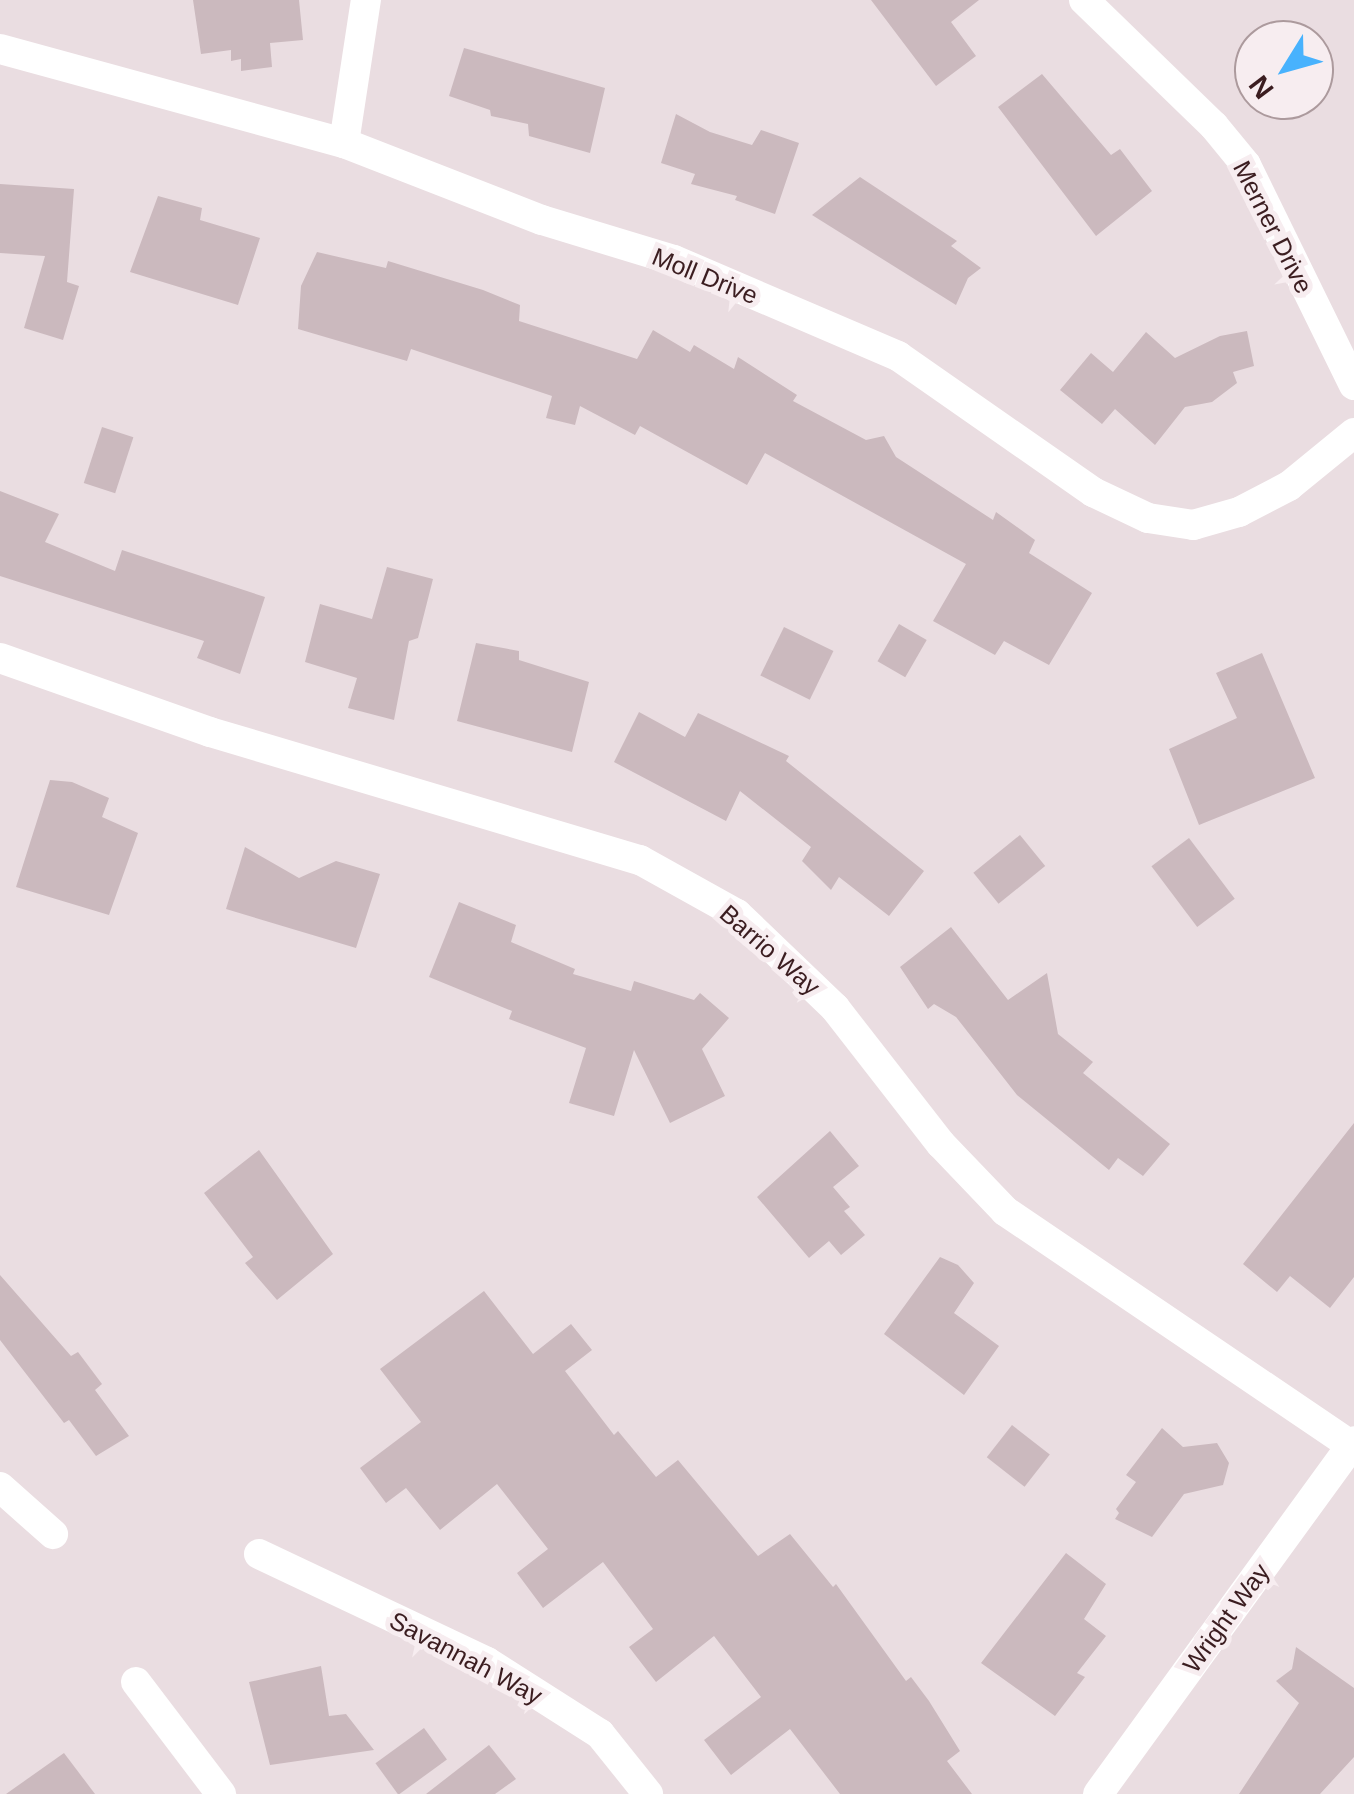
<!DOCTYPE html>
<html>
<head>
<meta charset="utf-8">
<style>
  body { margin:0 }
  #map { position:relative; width:1354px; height:1794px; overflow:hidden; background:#eadde1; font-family:Arial,sans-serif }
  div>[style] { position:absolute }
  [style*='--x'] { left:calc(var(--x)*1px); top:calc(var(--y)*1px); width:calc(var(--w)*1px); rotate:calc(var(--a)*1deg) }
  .building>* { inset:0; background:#cbb9be; transform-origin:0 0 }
  .minor>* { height:30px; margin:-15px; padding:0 15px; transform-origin:15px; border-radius:15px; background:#fff }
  span { translate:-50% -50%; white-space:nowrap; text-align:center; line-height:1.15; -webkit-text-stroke:10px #f7edf0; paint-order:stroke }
  .street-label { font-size:25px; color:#3b1d20 }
  .north { position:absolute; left:1234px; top:20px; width:100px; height:100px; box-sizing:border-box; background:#f7edf0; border:2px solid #ac9a9d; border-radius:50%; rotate:233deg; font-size:28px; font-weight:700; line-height:40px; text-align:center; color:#3b1d20 }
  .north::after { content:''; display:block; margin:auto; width:35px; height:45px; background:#48b2fd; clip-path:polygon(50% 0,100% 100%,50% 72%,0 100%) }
</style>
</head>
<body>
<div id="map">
  <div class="building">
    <i style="clip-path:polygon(193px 0,299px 0,303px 40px,270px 43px,272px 67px,241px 71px,241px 59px,231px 61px,231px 50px,201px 54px)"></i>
    <i style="clip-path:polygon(871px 0,979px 0,951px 22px,976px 56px,936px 86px)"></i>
    <i style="clip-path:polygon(464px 48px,605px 88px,590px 153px,529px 136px,528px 124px,491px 116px,490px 110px,449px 96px)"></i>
    <i style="clip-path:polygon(1042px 74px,1111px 155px,1120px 149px,1152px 191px,1096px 236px,998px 107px)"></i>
    <i style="clip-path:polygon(676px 114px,710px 132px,752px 145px,761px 130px,799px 143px,775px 214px,735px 200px,737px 196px,691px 184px,695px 174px,661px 163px)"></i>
    <i style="clip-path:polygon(860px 177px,957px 241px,951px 246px,981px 268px,968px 278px,956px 305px,812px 215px)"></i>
    <i style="clip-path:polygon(0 184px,74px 189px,67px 282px,79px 286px,63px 340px,24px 328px,45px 256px,0 253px)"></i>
    <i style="clip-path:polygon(158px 196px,202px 208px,200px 220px,260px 238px,238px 305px,130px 272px)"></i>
    <i style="clip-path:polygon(317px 252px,386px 268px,388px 261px,483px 290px,520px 305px,519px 321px,637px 359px,653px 330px,690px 352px,694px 345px,734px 369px,738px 357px,797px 395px,793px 401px,866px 440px,884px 436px,896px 457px,993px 520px,996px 512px,1035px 540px,1029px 553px,1092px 593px,1049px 665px,1004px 641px,995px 655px,933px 621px,966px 564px,765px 453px,747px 485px,640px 426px,635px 435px,580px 406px,575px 425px,546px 418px,552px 396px,411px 349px,407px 361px,298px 329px,301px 286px)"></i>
    <i style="clip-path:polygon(1247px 331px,1254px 366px,1233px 372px,1237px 383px,1212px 402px,1185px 407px,1155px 445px,1115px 409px,1102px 424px,1060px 390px,1091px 353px,1113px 372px,1146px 332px,1175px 358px,1220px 336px)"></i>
    <i style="left:102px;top:427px;width:33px;height:59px;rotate:18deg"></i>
    <i style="clip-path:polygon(0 491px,59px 514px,45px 542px,115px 571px,122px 550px,265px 597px,240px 674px,197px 658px,204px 641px,0 576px)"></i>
    <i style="clip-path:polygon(387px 567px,433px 579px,418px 638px,409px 641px,394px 720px,348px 708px,357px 678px,305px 662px,320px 604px,372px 619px)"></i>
    <i style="left:899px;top:624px;width:32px;height:43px;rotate:30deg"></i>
    <i style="left:784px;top:627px;width:55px;height:54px;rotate:26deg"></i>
    <i style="clip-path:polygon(476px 643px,519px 651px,519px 660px,589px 682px,572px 752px,457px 721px)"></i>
    <i style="clip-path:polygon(1262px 653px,1315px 778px,1199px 825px,1169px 749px,1237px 718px,1216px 673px)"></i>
    <i style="clip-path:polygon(639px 712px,685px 737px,698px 713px,789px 756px,786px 761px,924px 871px,889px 916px,839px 877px,831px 890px,802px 861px,811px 847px,740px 791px,726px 821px,614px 762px)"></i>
    <i style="clip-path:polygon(50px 780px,72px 782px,109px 798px,102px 817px,138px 833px,109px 915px,16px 887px)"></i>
    <i style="left:1020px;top:835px;width:40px;height:60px;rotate:51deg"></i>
    <i style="left:1189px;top:838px;width:76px;height:47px;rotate:53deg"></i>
    <i style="clip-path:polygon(245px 847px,299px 878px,336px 861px,380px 874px,356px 948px,226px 909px)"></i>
    <i style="clip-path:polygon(459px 902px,516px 925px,511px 942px,575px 969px,573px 974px,631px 991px,634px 981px,694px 1000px,700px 993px,729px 1018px,702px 1049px,725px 1096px,670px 1123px,634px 1050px,614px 1116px,569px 1103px,586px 1048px,509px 1019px,512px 1011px,429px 977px)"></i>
    <i style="clip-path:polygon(951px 927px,1008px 1000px,1047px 973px,1058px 1034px,1093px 1062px,1083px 1073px,1170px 1144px,1143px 1176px,1118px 1158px,1109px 1170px,1017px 1095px,956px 1017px,934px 1004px,928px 1009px,900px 967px)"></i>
    <i style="clip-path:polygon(1354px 1123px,1354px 1277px,1330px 1308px,1290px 1276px,1277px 1292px,1243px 1264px)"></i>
    <i style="clip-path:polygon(830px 1131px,859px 1166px,833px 1187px,850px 1207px,844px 1211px,865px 1235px,841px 1255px,829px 1241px,809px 1258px,757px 1197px)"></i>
    <i style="clip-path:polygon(259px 1150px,333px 1254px,277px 1300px,245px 1263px,253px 1257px,204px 1193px)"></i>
    <i style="clip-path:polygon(940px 1257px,958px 1265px,974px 1283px,954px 1313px,999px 1346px,964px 1395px,884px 1334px)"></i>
    <i style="clip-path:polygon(0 1275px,71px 1356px,78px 1352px,102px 1384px,95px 1390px,129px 1436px,96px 1456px,69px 1420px,64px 1423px,0 1340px)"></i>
    <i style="clip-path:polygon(484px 1291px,533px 1354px,571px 1324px,592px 1350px,565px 1371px,614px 1435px,618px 1431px,656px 1477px,678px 1460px,758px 1556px,790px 1534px,833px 1587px,836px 1584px,906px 1681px,911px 1677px,929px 1701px,960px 1751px,947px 1761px,972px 1794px,840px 1794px,790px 1729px,731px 1775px,704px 1740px,761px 1697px,714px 1636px,656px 1682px,629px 1647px,653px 1629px,603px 1562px,543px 1608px,517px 1573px,548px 1549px,497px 1484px,440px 1530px,406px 1488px,386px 1503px,360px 1468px,421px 1422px,380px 1369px)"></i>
    <i style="left:1012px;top:1425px;width:48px;height:41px;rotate:38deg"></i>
    <i style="clip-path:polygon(1162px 1428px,1183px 1447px,1217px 1443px,1229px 1463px,1223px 1485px,1184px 1494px,1152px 1537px,1115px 1519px,1119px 1513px,1116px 1509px,1136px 1482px,1126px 1475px)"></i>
    <i style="clip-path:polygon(1066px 1553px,1106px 1584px,1084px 1619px,1106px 1636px,1077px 1673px,1085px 1677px,1055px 1716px,981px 1663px)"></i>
    <i style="clip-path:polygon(1296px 1647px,1354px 1688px,1354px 1757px,1320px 1794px,1239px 1794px,1299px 1703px,1276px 1681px,1292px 1669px)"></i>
    <i style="clip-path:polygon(321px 1666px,329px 1716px,346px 1714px,374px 1750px,270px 1765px,249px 1682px)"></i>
    <i style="left:424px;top:1728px;width:39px;height:60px;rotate:54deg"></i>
    <i style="clip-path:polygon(489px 1745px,516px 1779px,495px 1794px,426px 1794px)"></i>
    <i style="clip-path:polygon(64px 1753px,95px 1794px,6px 1794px)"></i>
  </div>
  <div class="minor">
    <i style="--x:1084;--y:0;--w:181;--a:44.1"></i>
    <i style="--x:1214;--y:126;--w:50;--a:50.6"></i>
    <i style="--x:1246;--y:165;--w:245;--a:63.9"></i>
    <i style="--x:0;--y:49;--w:357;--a:15.3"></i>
    <i style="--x:344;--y:143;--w:212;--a:21.3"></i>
    <i style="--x:542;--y:220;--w:138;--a:16.9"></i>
    <i style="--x:674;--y:260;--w:244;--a:23.2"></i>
    <i style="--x:898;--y:356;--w:238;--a:34.9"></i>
    <i style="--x:1093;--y:492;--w:61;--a:25.3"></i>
    <i style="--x:1148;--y:518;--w:46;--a:8.8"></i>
    <i style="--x:1193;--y:525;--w:48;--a:-15.8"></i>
    <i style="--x:1239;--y:512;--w:56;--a:-27.5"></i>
    <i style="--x:1289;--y:486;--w:84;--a:-39.2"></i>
    <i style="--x:344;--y:143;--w:145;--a:-81.3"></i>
    <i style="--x:0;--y:658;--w:223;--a:19.4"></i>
    <i style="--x:210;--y:732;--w:449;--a:16.6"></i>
    <i style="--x:640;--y:860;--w:111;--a:29.1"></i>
    <i style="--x:737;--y:914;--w:136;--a:43.8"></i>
    <i style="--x:835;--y:1008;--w:172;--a:52.1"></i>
    <i style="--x:941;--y:1144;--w:93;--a:46.3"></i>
    <i style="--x:1005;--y:1211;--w:418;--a:34.1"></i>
    <i style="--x:0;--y:1487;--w:71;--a:41.6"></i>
    <i style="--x:259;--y:1554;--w:252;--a:25.3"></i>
    <i style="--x:487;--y:1662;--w:134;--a:32.5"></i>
    <i style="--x:600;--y:1734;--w:77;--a:51.3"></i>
    <i style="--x:136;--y:1682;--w:141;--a:52.8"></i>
    <i style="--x:1098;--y:1794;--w:436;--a:-54"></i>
  </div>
  <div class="street-label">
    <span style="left:1273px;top:227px;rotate:63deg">Merner Drive</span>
    <span style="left:705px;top:276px;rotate:22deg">Moll Drive</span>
    <span style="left:770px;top:950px;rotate:41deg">Barrio Way</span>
    <span style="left:1226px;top:1618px;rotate:-54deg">Wright Way</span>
    <span style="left:466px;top:1658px;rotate:28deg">Savannah Way</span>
  </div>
  <div class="north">N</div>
</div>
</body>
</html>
